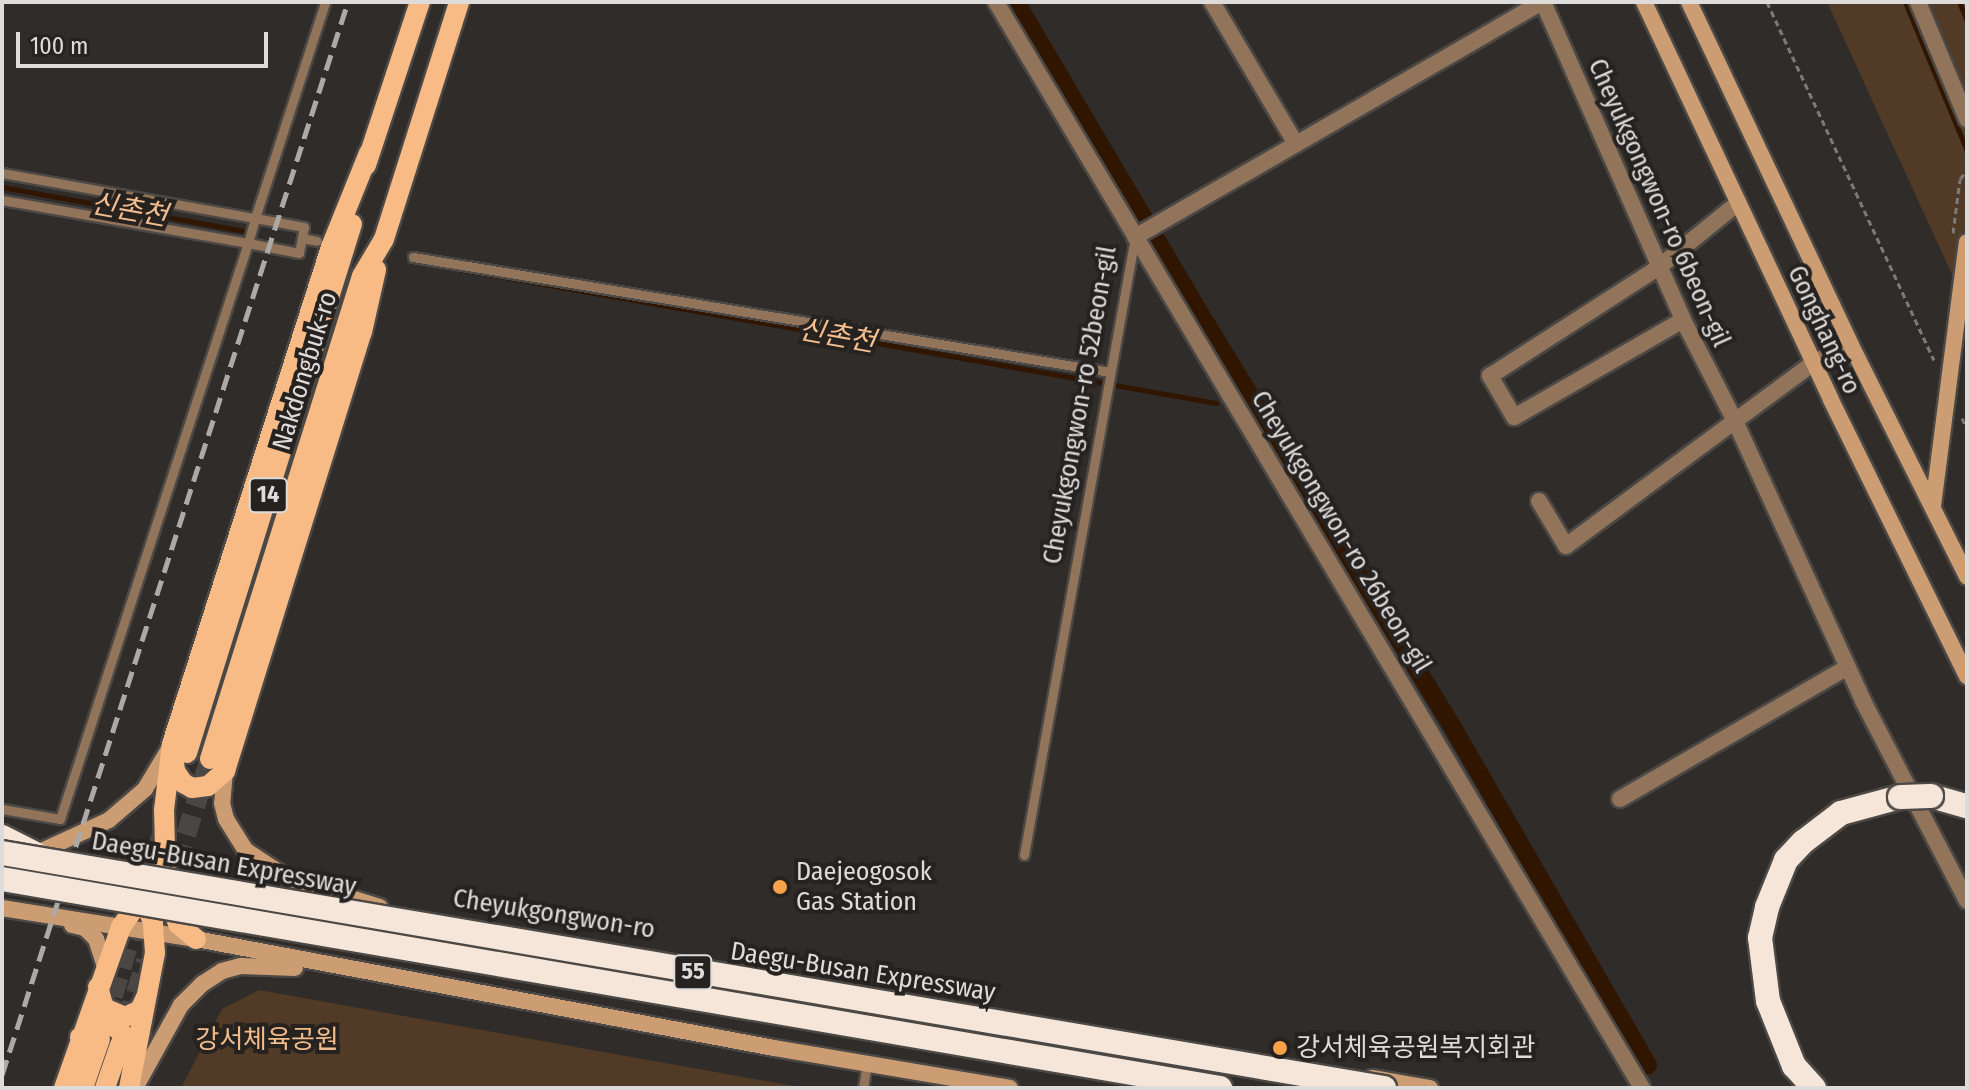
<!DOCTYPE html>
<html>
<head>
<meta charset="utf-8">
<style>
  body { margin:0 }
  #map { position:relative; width:1969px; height:1090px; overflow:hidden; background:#2f2c29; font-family:"Fira Sans Condensed","Noto Sans KR",sans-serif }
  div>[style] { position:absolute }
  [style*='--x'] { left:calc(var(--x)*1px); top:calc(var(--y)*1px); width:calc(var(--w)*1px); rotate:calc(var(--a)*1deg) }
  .green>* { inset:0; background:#513a26 }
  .stream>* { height:5px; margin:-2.5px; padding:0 2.5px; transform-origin:2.5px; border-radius:2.5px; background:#301600 }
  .canal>* { height:18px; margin:-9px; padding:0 9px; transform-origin:9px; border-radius:9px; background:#301600 }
  .primary-tunnel>* { height:20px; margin-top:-10px; transform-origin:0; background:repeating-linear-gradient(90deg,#494644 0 20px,transparent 0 30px) }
  .path>* { height:3px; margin-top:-1.5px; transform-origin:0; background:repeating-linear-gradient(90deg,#7c7a77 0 6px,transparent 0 10px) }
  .roads { filter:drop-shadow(2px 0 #4b4845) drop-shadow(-2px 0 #4b4845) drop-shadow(0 2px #4b4845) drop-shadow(0 -2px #4b4845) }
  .service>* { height:9px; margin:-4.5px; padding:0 4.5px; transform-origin:4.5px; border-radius:4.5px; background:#92745b }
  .minor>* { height:16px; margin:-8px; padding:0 8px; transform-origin:8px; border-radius:8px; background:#92745b }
  .secondary>* { height:16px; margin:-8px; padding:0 8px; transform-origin:8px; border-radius:8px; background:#cc9d73 }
  .primary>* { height:20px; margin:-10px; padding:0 10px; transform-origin:10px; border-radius:10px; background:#f9bb85 }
  .motorway>* { height:24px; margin:-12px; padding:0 12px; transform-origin:12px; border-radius:12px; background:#f5e6d9 }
  .rail>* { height:5px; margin-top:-2.5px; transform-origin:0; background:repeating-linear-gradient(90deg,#aca9a7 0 16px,transparent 0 24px) }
  .bridges { filter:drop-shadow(2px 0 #4b4845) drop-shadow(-2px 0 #4b4845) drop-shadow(0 2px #4b4845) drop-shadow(0 -2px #4b4845) }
  .motorway-bridge>* { height:24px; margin:-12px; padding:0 12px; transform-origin:12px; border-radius:12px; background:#f5e6d9 }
  .dots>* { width:22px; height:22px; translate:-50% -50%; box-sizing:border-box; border:4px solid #252220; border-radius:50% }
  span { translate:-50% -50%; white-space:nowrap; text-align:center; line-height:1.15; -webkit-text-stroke:8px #252220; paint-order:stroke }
  .shield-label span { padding:2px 6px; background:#252220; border:2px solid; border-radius:6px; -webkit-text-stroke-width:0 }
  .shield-label { font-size:24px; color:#dedcda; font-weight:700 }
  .street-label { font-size:26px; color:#dedcda }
  .poi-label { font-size:26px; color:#dedcda }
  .left { translate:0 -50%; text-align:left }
  .park-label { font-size:26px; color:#f1bb8c }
  .water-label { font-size:28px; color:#f4be8f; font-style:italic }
  .frame { position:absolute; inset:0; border:4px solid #dedcda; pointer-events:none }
  .scale { position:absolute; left:16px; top:32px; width:252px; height:36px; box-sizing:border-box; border:4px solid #dedcda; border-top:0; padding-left:10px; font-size:24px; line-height:28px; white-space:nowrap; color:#dedcda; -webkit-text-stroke:6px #252220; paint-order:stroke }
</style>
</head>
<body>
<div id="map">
  <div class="green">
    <i style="clip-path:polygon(1827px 2px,1967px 2px,1967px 307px)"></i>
    <i style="clip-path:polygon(259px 990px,805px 1088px,181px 1088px,222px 1009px)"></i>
  </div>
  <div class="stream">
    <i style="--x:1905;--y:2;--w:161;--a:67.4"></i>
    <i style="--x:1959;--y:2;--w:21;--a:67"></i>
    <i style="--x:2;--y:187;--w:258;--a:10.3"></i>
    <i style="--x:459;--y:269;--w:769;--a:10.04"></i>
    <i style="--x:1247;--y:408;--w:12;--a:9"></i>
  </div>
  <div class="canal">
    <i style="--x:1016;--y:2;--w:373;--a:59.4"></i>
    <i style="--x:1206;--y:323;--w:478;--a:58.6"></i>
    <i style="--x:1455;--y:731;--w:386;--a:60"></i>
  </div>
  <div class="primary-tunnel">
    <i style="--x:168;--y:892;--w:139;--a:-72.5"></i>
    <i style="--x:127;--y:1022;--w:64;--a:-72.7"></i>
    <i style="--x:104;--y:1025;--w:200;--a:-73.1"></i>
  </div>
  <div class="path">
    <i style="--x:1767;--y:2;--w:395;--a:65"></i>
    <i style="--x:1953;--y:233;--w:54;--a:-82.6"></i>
    <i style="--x:1960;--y:179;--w:11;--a:-52"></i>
    <i style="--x:1962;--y:418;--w:12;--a:66"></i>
  </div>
  <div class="roads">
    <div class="service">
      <i style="--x:2;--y:173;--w:257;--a:10.1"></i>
      <i style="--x:255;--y:218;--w:50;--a:10.4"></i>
      <i style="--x:304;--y:227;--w:26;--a:101"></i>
      <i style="--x:299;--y:253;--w:52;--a:-168.9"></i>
      <i style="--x:248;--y:243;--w:26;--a:-74"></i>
      <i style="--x:255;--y:218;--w:227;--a:-72"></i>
      <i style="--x:2;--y:200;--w:250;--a:9.9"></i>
      <i style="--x:248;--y:243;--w:606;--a:108.08"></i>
      <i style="--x:60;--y:819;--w:59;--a:-170.2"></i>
      <i style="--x:302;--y:238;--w:15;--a:11"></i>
      <i style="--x:413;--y:257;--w:706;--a:9.37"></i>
      <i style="--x:1024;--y:855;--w:628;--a:-79.82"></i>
      <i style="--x:863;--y:1088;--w:24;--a:-81"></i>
    </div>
    <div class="minor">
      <i style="--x:996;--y:2;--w:1264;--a:59.25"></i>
      <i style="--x:1212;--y:2;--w:165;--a:59.4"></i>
      <i style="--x:1543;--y:2;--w:347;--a:66.2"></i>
      <i style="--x:1683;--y:320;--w:116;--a:62.8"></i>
      <i style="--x:1736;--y:423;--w:306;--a:65.4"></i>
      <i style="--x:1863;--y:701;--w:225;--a:62.5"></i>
      <i style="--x:1918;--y:2;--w:127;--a:67.3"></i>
      <i style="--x:1135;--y:237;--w:470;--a:-30"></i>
      <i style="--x:1683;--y:320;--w:195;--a:150.1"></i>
      <i style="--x:1514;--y:417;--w:48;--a:-120.3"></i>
      <i style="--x:1490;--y:376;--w:201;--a:-32.8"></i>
      <i style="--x:1659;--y:267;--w:102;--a:-39"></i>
      <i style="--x:1539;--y:501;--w:52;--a:59"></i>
      <i style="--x:1566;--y:546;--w:307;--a:-36.5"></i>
      <i style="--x:1813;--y:363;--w:42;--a:-25.3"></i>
      <i style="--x:1620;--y:799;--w:263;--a:-30.1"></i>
    </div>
    <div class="secondary">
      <i style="--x:1644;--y:2;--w:440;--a:64.8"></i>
      <i style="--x:1831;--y:400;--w:308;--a:63.8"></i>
      <i style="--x:1689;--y:2;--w:379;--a:64.7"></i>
      <i style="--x:1851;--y:345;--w:259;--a:63.4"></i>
      <i style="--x:1933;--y:506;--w:266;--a:-82.7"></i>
      <i style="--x:225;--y:771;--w:32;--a:95"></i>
      <i style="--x:222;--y:803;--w:16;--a:76"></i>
      <i style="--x:226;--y:819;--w:36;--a:58"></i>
      <i style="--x:245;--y:850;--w:51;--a:33.1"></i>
      <i style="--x:288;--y:878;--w:96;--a:17.5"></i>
      <i style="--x:35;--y:854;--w:81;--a:-24.7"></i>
      <i style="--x:109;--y:820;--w:48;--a:-40.7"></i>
      <i style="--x:145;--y:789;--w:47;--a:-59"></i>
      <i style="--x:2;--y:908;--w:196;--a:9.1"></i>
      <i style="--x:196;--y:939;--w:588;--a:10.68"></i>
      <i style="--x:774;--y:1048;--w:239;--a:9.6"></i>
      <i style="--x:72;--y:925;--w:13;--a:13"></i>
      <i style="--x:85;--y:928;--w:16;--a:45"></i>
      <i style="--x:96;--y:939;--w:29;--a:72"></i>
      <i style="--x:1372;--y:1078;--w:59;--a:9.8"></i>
      <i style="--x:135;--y:1088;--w:95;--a:-61"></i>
      <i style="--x:181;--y:1005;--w:30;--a:-45"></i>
      <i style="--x:202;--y:984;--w:24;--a:-33"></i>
      <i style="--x:222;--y:971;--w:20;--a:-15"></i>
      <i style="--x:241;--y:966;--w:54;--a:2.1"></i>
    </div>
    <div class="primary">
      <i style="--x:366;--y:165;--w:172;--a:-71.7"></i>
      <i style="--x:187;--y:753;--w:554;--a:-72.68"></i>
      <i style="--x:173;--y:756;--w:15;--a:82"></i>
      <i style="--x:175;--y:771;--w:14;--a:56"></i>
      <i style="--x:183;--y:783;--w:10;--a:29"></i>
      <i style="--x:192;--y:788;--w:16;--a:-7"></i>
      <i style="--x:208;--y:786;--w:23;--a:-41"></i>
      <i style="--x:225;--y:771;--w:460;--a:-72.7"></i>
      <i style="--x:362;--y:332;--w:64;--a:-77.3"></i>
      <i style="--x:210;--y:759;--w:506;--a:-72.53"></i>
      <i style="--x:362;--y:276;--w:43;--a:-59.3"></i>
      <i style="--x:384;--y:239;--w:249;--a:-72.4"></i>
      <i style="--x:196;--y:939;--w:23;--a:-140"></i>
      <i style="--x:178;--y:924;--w:36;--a:-109"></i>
      <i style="--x:166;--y:890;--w:80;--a:-91.4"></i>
      <i style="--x:164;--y:810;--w:66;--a:-83.1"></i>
      <i style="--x:172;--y:744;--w:522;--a:-72.26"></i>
      <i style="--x:331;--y:247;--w:101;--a:-68"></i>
      <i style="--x:98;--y:987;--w:22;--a:74"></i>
      <i style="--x:104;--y:1008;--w:23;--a:23"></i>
      <i style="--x:125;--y:1017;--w:17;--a:-25"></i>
      <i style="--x:140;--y:1010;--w:14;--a:-65"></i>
      <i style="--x:80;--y:1037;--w:24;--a:-28"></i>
      <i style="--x:101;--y:1026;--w:13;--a:0"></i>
      <i style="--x:114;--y:1026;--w:21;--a:43"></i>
      <i style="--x:129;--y:1040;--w:18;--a:71"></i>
      <i style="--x:64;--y:1088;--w:171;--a:-70.5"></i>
      <i style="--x:121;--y:927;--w:19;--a:-55"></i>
      <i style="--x:132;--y:911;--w:22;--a:-39"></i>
      <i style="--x:83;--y:1088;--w:52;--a:-70.9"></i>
      <i style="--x:105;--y:1088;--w:46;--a:-70.8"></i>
      <i style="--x:129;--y:1088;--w:137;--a:-79.1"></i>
      <i style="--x:155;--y:953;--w:31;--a:-94"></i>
      <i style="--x:153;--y:922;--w:30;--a:-113"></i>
    </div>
    <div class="motorway">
      <i style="--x:1931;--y:796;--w:37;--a:16"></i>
      <i style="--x:2;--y:837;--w:37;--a:27"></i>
      <i style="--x:1814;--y:1088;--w:30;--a:-132"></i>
      <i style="--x:1794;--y:1066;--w:70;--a:-111.8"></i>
      <i style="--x:1768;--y:1001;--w:64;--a:-97.2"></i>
      <i style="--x:1760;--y:938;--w:32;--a:-77"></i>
      <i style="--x:1767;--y:907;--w:51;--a:-68"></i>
      <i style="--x:1786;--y:860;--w:25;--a:-47"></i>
      <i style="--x:1803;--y:842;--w:48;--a:-37.3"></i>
      <i style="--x:1841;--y:813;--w:61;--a:-15.2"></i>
    </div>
  </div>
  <div class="rail">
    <i style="--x:2;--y:1075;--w:1127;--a:-72.13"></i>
  </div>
  <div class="bridges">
    <div class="motorway-bridge">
      <i style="--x:1900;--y:797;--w:31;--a:-2"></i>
      <i style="--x:2;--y:853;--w:1402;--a:9.65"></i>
      <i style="--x:2;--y:879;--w:1236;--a:9.74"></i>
    </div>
  </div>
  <div class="dots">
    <i style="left:780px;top:887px;background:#f8a14a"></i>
    <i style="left:1280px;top:1048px;background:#f8a14a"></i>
  </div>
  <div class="shield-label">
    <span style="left:268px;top:495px">14</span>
    <span style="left:693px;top:972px">55</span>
  </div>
  <div class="street-label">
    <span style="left:1659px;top:203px;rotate:66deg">Cheyukgongwon-ro 6beon-gil</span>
    <span style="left:1824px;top:330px;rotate:65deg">Gonghang-ro</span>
    <span style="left:305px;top:371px;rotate:-73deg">Nakdongbuk-ro</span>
    <span style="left:1080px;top:405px;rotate:-80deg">Cheyukgongwon-ro 52beon-gil</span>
    <span style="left:1341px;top:532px;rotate:59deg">Cheyukgongwon-ro 26beon-gil</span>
    <span style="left:224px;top:864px;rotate:10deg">Daegu-Busan Expressway</span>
    <span style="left:554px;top:914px;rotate:9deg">Cheyukgongwon-ro</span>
    <span style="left:863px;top:972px;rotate:9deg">Daegu-Busan Expressway</span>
  </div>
  <div class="poi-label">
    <span class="left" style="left:796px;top:887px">Daejeogosok<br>Gas Station</span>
    <span class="left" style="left:1296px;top:1048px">강서체육공원복지회관</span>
  </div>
  <div class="park-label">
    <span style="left:267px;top:1040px">강서체육공원</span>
  </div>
  <div class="water-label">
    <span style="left:129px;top:210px;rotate:10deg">신촌천</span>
    <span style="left:837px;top:336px;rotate:10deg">신촌천</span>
  </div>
  <div class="frame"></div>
  <div class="scale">100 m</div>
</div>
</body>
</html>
